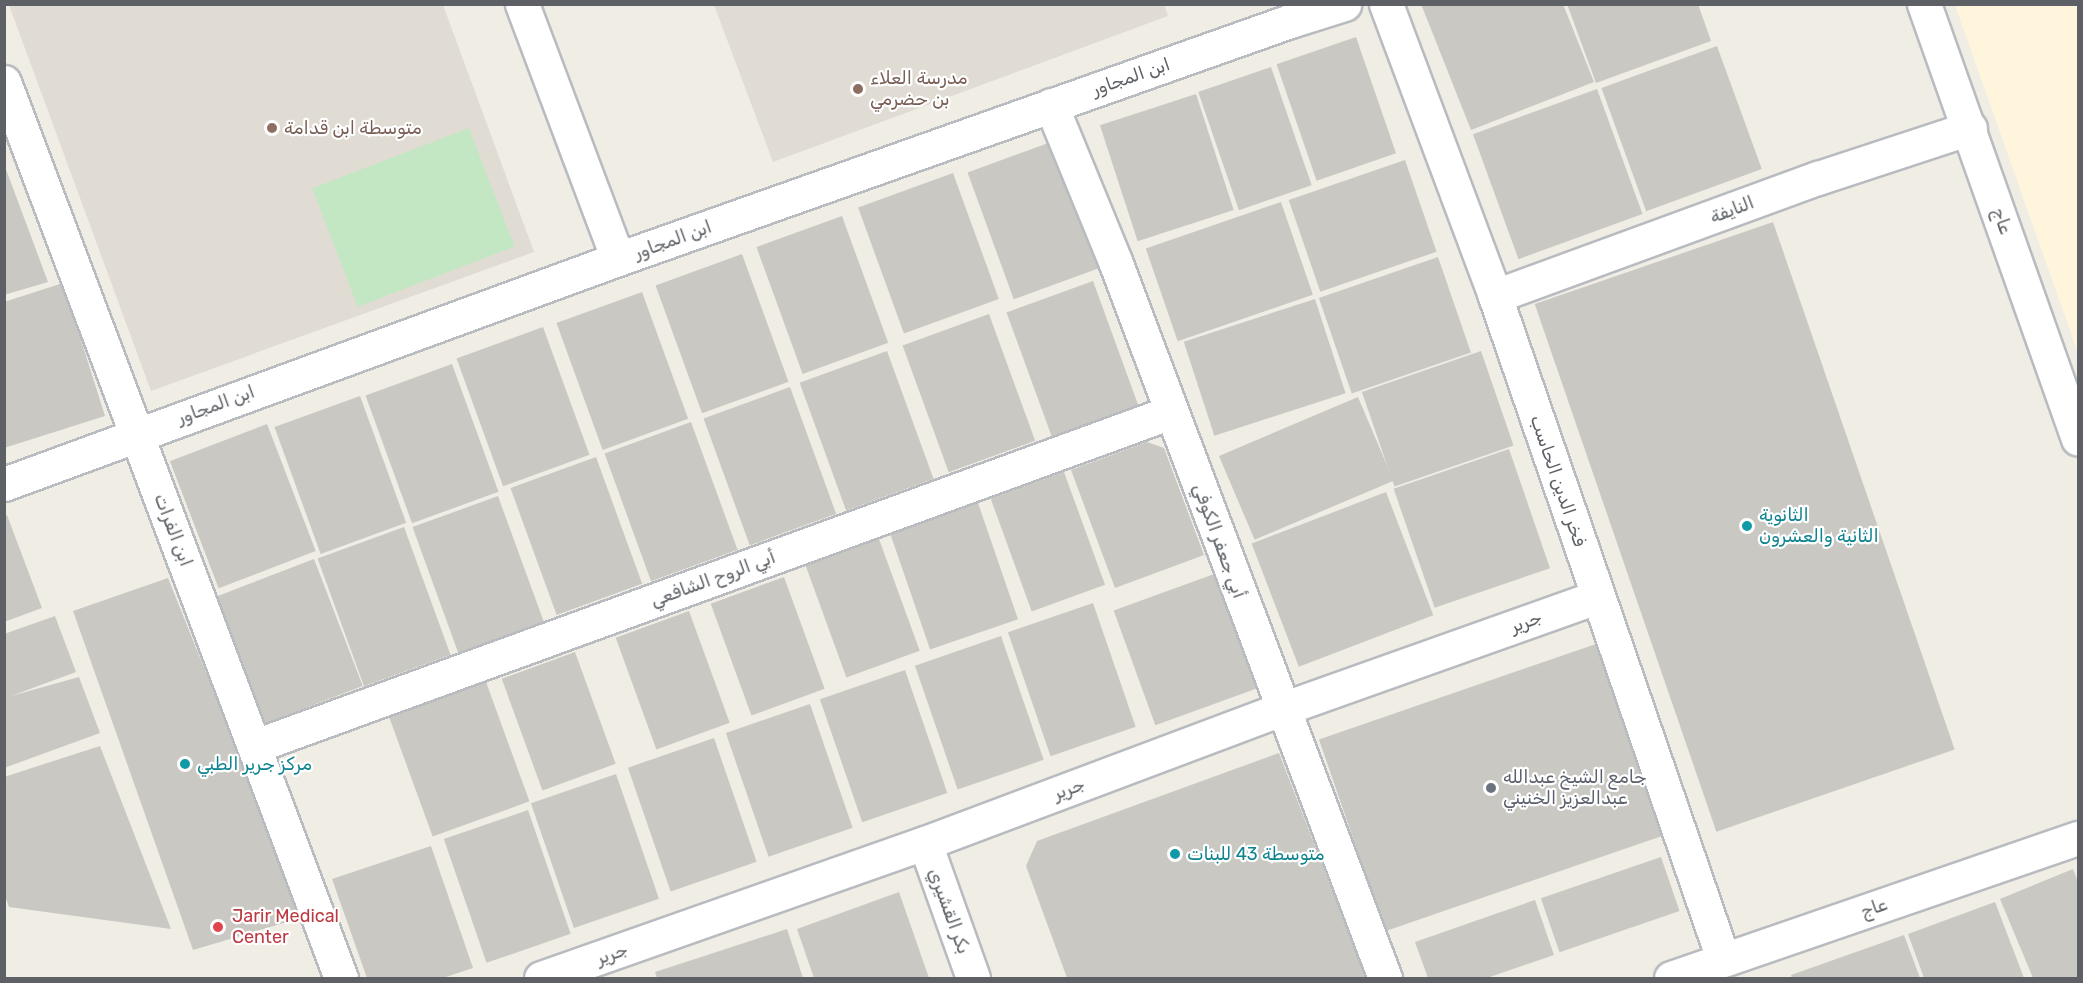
<!DOCTYPE html>
<html>
<head>
<meta charset="utf-8">
<style>
  body { margin:0 }
  #map { position:relative; width:2083px; height:983px; overflow:hidden; background:#f0ede5; font-family:Rubik,"Noto Sans Arabic",sans-serif }
  div>[style] { position:absolute }
  [style*='--x'] { left:calc(var(--x)*1px); top:calc(var(--y)*1px); width:calc(var(--w)*1px); rotate:calc(var(--a)*1deg) }
  .commercial>* { inset:0; background:#fef5dc }
  .education>* { inset:0; background:#e0dcd3 }
  .green>* { inset:0; background:#c3e7c2; transform-origin:0 0 }
  .building>* { inset:0; background:#cac8c2; transform-origin:0 0 }
  .roads { filter:drop-shadow(2px 0 #b8bbbf) drop-shadow(-2px 0 #b8bbbf) drop-shadow(0 2px #b8bbbf) drop-shadow(0 -2px #b8bbbf) }
  .street>* { height:33px; margin:-16.5px; padding:0 16.5px; transform-origin:16.5px; border-radius:16.5px; background:#fff }
  .dots>* { width:16px; height:16px; translate:-50% -50%; box-sizing:border-box; border:3px solid #fff; border-radius:50% }
  span { translate:-50% -50%; white-space:nowrap; text-align:center; line-height:1.15; -webkit-text-stroke:4.5px #fff; paint-order:stroke }
  .street-label { font-size:18px; color:#5d6166 }
  .education-label { font-size:18px; color:#785e54 }
  .left { translate:0 -50%; text-align:left }
  .culture-label { font-size:18px; color:#0d838f }
  .worship-label { font-size:18px; color:#5b616d }
  .health-label { font-size:18px; color:#be3a42 }
  .frame { position:absolute; inset:0; border:6px solid #5d6166; pointer-events:none }
</style>
</head>
<body>
<div id="map">
  <div class="commercial">
    <i style="clip-path:polygon(1955px 5px,2078px 5px,2078px 353px)"></i>
  </div>
  <div class="education">
    <i style="clip-path:polygon(1164px 4px,1168px 16px,773px 162px,714px 5px)"></i>
    <i style="clip-path:polygon(9px 5px,443px 5px,534px 252px,151px 391px)"></i>
  </div>
  <div class="green">
    <i style="left:469px;top:128px;width:127px;height:168px;rotate:69deg"></i>
  </div>
  <div class="building">
    <i style="clip-path:polygon(1421px 4px,1563px 4px,1594px 82px,1471px 130px)"></i>
    <i style="clip-path:polygon(1567px 4px,1698px 4px,1711px 41px,1596px 83px)"></i>
    <i style="left:1356px;top:37px;width:123px;height:84px;rotate:71deg"></i>
    <i style="left:1717px;top:46px;width:131px;height:123px;rotate:70deg"></i>
    <i style="left:1271px;top:67px;width:125px;height:77px;rotate:71deg"></i>
    <i style="left:1597px;top:89px;width:133px;height:132px;rotate:70deg"></i>
    <i style="left:1196px;top:94px;width:122px;height:101px;rotate:72deg"></i>
    <i style="left:1054px;top:141px;width:135px;height:92px;rotate:70deg"></i>
    <i style="left:1405px;top:160px;width:97px;height:123px;rotate:71deg"></i>
    <i style="clip-path:polygon(4px 164px,48px 282px,4px 295px)"></i>
    <i style="left:953px;top:173px;width:134px;height:101px;rotate:70deg"></i>
    <i style="left:1281px;top:202px;width:98px;height:143px;rotate:71deg"></i>
    <i style="left:842px;top:216px;width:135px;height:91px;rotate:70deg"></i>
    <i style="left:1773px;top:222px;width:558px;height:252px;rotate:71deg"></i>
    <i style="left:742px;top:254px;width:136px;height:92px;rotate:70deg"></i>
    <i style="left:1438px;top:257px;width:101px;height:126px;rotate:71deg"></i>
    <i style="left:1093px;top:281px;width:135px;height:92px;rotate:70deg"></i>
    <i style="clip-path:polygon(63px 283px,105px 416px,4px 448px,4px 302px)"></i>
    <i style="left:642px;top:292px;width:135px;height:91px;rotate:70deg"></i>
    <i style="left:1315px;top:299px;width:99px;height:138px;rotate:72deg"></i>
    <i style="left:989px;top:314px;width:135px;height:92px;rotate:70deg"></i>
    <i style="left:543px;top:327px;width:136px;height:92px;rotate:70deg"></i>
    <i style="left:887px;top:351px;width:136px;height:93px;rotate:70deg"></i>
    <i style="left:1481px;top:351px;width:100px;height:126px;rotate:71deg"></i>
    <i style="left:452px;top:364px;width:136px;height:92px;rotate:70deg"></i>
    <i style="left:790px;top:387px;width:135px;height:92px;rotate:70deg"></i>
    <i style="left:360px;top:396px;width:135px;height:91px;rotate:70deg"></i>
    <i style="left:1358px;top:397px;width:91px;height:151px;rotate:67deg"></i>
    <i style="left:691px;top:422px;width:136px;height:92px;rotate:70deg"></i>
    <i style="left:267px;top:424px;width:136px;height:104px;rotate:69deg"></i>
    <i style="clip-path:polygon(1147px 442px,1164px 448px,1204px 555px,1115px 588px,1071px 470px)"></i>
    <i style="left:1509px;top:449px;width:126px;height:122px;rotate:71deg"></i>
    <i style="left:596px;top:457px;width:135px;height:91px;rotate:70deg"></i>
    <i style="left:1064px;top:472px;width:120px;height:78px;rotate:70deg"></i>
    <i style="left:1386px;top:492px;width:132px;height:144px;rotate:69deg"></i>
    <i style="left:498px;top:496px;width:135px;height:91px;rotate:70deg"></i>
    <i style="left:978px;top:503px;width:123px;height:93px;rotate:71deg"></i>
    <i style="clip-path:polygon(7px 515px,42px 608px,4px 622px,4px 516px)"></i>
    <i style="left:404px;top:527px;width:136px;height:92px;rotate:70deg"></i>
    <i style="left:879px;top:539px;width:119px;height:78px;rotate:70deg"></i>
    <i style="left:314px;top:559px;width:136px;height:105px;rotate:69deg"></i>
    <i style="left:1217px;top:573px;width:122px;height:110px;rotate:70deg"></i>
    <i style="left:784px;top:577px;width:119px;height:78px;rotate:70deg"></i>
    <i style="clip-path:polygon(168px 578px,304px 917px,193px 950px,73px 611px)"></i>
    <i style="left:1093px;top:603px;width:131px;height:90px;rotate:71deg"></i>
    <i style="left:689px;top:611px;width:119px;height:78px;rotate:70deg"></i>
    <i style="clip-path:polygon(55px 616px,76px 672px,11px 696px,79px 677px,100px 733px,4px 768px,4px 634px)"></i>
    <i style="left:1001px;top:636px;width:131px;height:91px;rotate:71deg"></i>
    <i style="left:1596px;top:644px;width:203px;height:293px;rotate:71deg"></i>
    <i style="left:575px;top:652px;width:119px;height:78px;rotate:70deg"></i>
    <i style="left:905px;top:670px;width:130px;height:90px;rotate:71deg"></i>
    <i style="left:486px;top:682px;width:127px;height:103px;rotate:70deg"></i>
    <i style="left:810px;top:704px;width:131px;height:89px;rotate:71deg"></i>
    <i style="left:714px;top:738px;width:131px;height:91px;rotate:71deg"></i>
    <i style="clip-path:polygon(100px 746px,171px 929px,9px 907px,4px 893px,4px 777px)"></i>
    <i style="clip-path:polygon(1279px 753px,1366px 978px,1067px 978px,1026px 866px,1037px 841px)"></i>
    <i style="left:616px;top:774px;width:132px;height:90px;rotate:71deg"></i>
    <i style="left:528px;top:810px;width:131px;height:89px;rotate:71deg"></i>
    <i style="clip-path:polygon(431px 846px,473px 968px,443px 978px,367px 978px,332px 879px)"></i>
    <i style="left:1661px;top:857px;width:57px;height:127px;rotate:71deg"></i>
    <i style="clip-path:polygon(2073px 869px,2078px 882px,2078px 978px,2033px 978px,2000px 899px)"></i>
    <i style="clip-path:polygon(899px 892px,929px 978px,814px 978px,797px 929px)"></i>
    <i style="clip-path:polygon(1535px 900px,1554px 955px,1487px 978px,1428px 978px,1415px 942px)"></i>
    <i style="clip-path:polygon(1995px 902px,2024px 978px,1924px 978px,1908px 934px)"></i>
    <i style="clip-path:polygon(787px 929px,803px 978px,657px 978px,655px 972px)"></i>
    <i style="clip-path:polygon(1904px 935px,1920px 978px,1792px 978px,1791px 975px)"></i>
  </div>
  <div class="roads">
    <div class="street">
      <i style="--x:522;--y:4;--w:272;--a:69.4"></i>
      <i style="--x:1386;--y:4;--w:312;--a:69.5"></i>
      <i style="--x:1495;--y:296;--w:701;--a:71.02"></i>
      <i style="--x:1924;--y:4;--w:461;--a:70.5"></i>
      <i style="--x:4;--y:82;--w:957;--a:69.39"></i>
      <i style="--x:1051;--y:105;--w:169;--a:67.7"></i>
      <i style="--x:1115;--y:261;--w:766;--a:69.37"></i>
      <i style="--x:1495;--y:296;--w:344;--a:-20.1"></i>
      <i style="--x:1818;--y:178;--w:160;--a:-18.2"></i>
      <i style="--x:4;--y:484;--w:654;--a:-20.13"></i>
      <i style="--x:618;--y:259;--w:713;--a:-19.5"></i>
      <i style="--x:1290;--y:21;--w:57;--a:-17.5"></i>
      <i style="--x:255;--y:746;--w:975;--a:-20.03"></i>
      <i style="--x:925;--y:843;--w:143;--a:70.4"></i>
      <i style="--x:541;--y:978;--w:407;--a:-19.4"></i>
      <i style="--x:925;--y:843;--w:381;--a:-20.6"></i>
      <i style="--x:1282;--y:709;--w:334;--a:-19.6"></i>
      <i style="--x:1671;--y:978;--w:430;--a:-19"></i>
    </div>
  </div>
  <div class="dots">
    <i style="left:858px;top:89px;background:#8d6e63"></i>
    <i style="left:272px;top:128px;background:#8d6e63"></i>
    <i style="left:1747px;top:526px;background:#0f9aa8"></i>
    <i style="left:185px;top:764px;background:#0f9aa8"></i>
    <i style="left:1491px;top:788px;background:#6b7280"></i>
    <i style="left:1175px;top:854px;background:#0f9aa8"></i>
    <i style="left:218px;top:927px;background:#e0444e"></i>
  </div>
  <div class="street-label">
    <span style="left:1131px;top:77px;rotate:-19deg">ابن المجاور</span>
    <span style="left:1732px;top:210px;rotate:-21deg">النايفة</span>
    <span style="left:2002px;top:221px;rotate:71deg">عاج</span>
    <span style="left:673px;top:240px;rotate:-20deg">ابن المجاور</span>
    <span style="left:216px;top:405px;rotate:-20deg">ابن المجاور</span>
    <span style="left:1558px;top:481px;rotate:71deg">فخر الدين الحاسب</span>
    <span style="left:173px;top:530px;rotate:69deg">ابن الفرات</span>
    <span style="left:1219px;top:541px;rotate:70deg">أبي جعفر الكوفي</span>
    <span style="left:713px;top:579px;rotate:-20deg">أبي الروح الشافعي</span>
    <span style="left:1526px;top:622px;rotate:-20deg">جرير</span>
    <span style="left:1069px;top:789px;rotate:-20deg">جرير</span>
    <span style="left:1874px;top:908px;rotate:-19deg">عاج</span>
    <span style="left:949px;top:911px;rotate:70deg">بكر القشيري</span>
    <span style="left:612px;top:954px;rotate:-19deg">جرير</span>
  </div>
  <div class="education-label">
    <span class="left" style="left:870px;top:89px">مدرسة العلاء<br>بن حضرمي</span>
    <span class="left" style="left:284px;top:128px">متوسطة ابن قدامة</span>
  </div>
  <div class="culture-label">
    <span class="left" style="left:1759px;top:526px">الثانوية<br>الثانية والعشرون</span>
    <span class="left" style="left:197px;top:764px">مركز جرير الطبي</span>
    <span class="left" style="left:1187px;top:854px">متوسطة 43 للبنات</span>
  </div>
  <div class="worship-label">
    <span class="left" style="left:1503px;top:788px">جامع الشيخ عبدالله<br>عبدالعزيز الخنيني</span>
  </div>
  <div class="health-label">
    <span class="left" style="left:232px;top:927px">Jarir Medical<br>Center</span>
  </div>
  <div class="frame"></div>
</div>
</body>
</html>
